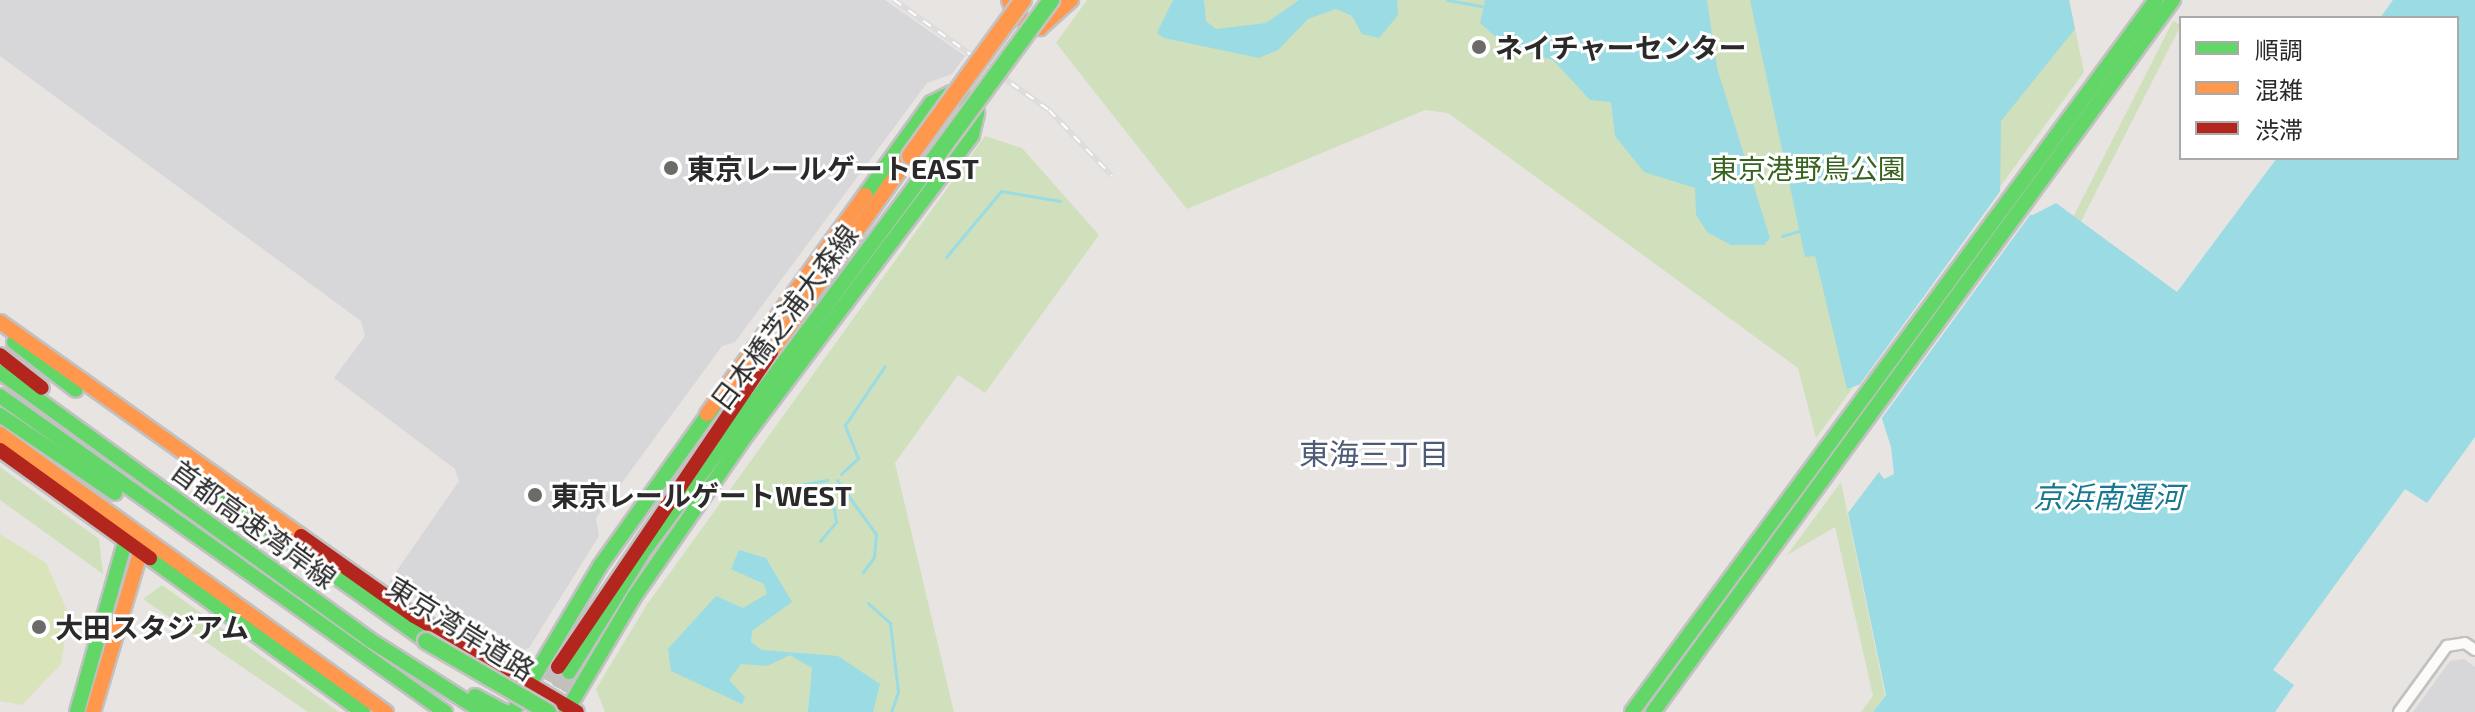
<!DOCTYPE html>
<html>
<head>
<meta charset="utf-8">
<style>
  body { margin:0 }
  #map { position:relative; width:2475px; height:712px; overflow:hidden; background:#e8e4e1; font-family:"Exo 2","Noto Sans JP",sans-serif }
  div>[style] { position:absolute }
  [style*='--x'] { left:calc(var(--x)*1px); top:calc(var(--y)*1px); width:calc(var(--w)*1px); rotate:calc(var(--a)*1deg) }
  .industrial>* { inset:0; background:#d7d6d8 }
  .green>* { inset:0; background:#d0e0bc; transform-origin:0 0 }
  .pitch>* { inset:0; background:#dae4ba }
  .water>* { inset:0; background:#9adbe4 }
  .pier>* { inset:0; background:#e8e4e1 }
  .stream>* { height:3px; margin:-1.5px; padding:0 1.5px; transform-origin:1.5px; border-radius:1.5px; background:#9adbe4 }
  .primary-tunnel>* { height:16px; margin-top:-8px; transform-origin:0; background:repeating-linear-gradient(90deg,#c2bfbc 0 16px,transparent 0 24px) }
  .roads { filter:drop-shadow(2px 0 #c2c1c2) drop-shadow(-2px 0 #c2c1c2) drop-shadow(0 2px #c2c1c2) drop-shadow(0 -2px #c2c1c2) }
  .street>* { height:10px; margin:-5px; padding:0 5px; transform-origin:5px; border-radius:5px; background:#fcfbfa }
  .fast>* { height:14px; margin:-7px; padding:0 7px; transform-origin:7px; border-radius:7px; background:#63d668 }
  .slow>* { height:14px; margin:-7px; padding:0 7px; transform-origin:7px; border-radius:7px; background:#ff974d }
  .jam>* { height:14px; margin:-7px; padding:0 7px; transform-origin:7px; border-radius:7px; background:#b3261e }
  .rail>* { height:6px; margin-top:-3px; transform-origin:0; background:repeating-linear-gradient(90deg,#fff 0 9px,#deddde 0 18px); box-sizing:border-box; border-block:2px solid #deddde }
  .bridges { filter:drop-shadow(2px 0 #c4c3c2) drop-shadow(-2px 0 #c4c3c2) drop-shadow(0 2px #c4c3c2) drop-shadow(0 -2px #c4c3c2) }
  .fast-bridge>* { height:16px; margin:-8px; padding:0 8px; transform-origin:8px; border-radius:8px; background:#63d668 }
  .slow-bridge>* { height:16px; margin:-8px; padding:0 8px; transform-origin:8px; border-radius:8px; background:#ff974d }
  .dots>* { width:22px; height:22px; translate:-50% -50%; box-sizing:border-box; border:4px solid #fff; border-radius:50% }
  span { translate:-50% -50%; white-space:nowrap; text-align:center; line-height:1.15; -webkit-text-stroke:6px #fff; paint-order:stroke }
  .poi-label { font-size:28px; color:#2a2a2a; font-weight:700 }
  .left { translate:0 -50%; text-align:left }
  .park-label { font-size:28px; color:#376220 }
  .street-label { font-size:28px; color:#2a2a2a }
  .neighbourhood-label { font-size:30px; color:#4e5b77 }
  .water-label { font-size:30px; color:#187891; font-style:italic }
  .legend { position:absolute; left:2179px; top:16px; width:280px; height:144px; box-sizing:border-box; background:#fff; border:2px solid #aaa; margin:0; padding:10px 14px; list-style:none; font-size:24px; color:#2a2a2a }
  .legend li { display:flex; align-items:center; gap:16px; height:40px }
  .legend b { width:40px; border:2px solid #aaa }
</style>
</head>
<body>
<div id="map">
  <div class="industrial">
    <i style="clip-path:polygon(0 0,885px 0,965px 56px,952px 74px,927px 83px,735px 342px,722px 346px,596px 518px,599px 536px,529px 648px,504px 655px,389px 582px,459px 481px,455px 469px,334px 378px,365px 336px,361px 321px,0 56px)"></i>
    <i style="clip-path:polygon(2464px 659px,2475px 667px,2475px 712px,2413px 712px,2450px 661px)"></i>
  </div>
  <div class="green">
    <i style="clip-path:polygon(1087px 0,2069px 0,2084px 72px,1816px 438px,1798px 368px,1448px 113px,1425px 110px,1187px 209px,1056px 43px)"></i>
    <i style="left:2173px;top:21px;width:9px;height:235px;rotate:27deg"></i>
    <i style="clip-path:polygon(985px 136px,1022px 148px,1099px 235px,985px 393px,958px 375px,895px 463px,954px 712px,605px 712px,596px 689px,646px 606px)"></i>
    <i style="clip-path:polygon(0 467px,99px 539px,103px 574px,0 500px)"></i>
    <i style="clip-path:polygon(1841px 482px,1885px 695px,1873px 712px,1861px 712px,1873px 696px,1835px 527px,1787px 555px)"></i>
    <i style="clip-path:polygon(162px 585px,339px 712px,308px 712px,143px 599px)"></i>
  </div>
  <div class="pitch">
    <i style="clip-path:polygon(0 534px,46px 563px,69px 615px,61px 664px,22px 705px,0 701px)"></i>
  </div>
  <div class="water">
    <i style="clip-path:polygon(1173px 0,1204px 0,1206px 21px,1216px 29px,1266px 23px,1299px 0,1397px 0,1398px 15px,1379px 38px,1362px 34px,1352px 16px,1336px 9px,1308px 19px,1278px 50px,1259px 58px,1164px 38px,1157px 33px)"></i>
    <i style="clip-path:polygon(1485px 0,1707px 0,1717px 68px,1770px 238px,1764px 245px,1731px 245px,1707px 232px,1696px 215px,1695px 188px,1644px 172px,1615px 136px,1611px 102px,1590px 100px,1553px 60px,1507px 47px,1480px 23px)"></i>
    <i style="clip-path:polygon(1750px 0,2069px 0,2075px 29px,2001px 121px,2000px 203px,2012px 213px,2033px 215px,2056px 203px,2177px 292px,2277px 158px,2457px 158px,2457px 18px,2380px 18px,2393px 0,2475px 0,2475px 437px,2427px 503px,2405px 489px,2273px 670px,2294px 685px,2275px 712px,1873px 712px,1886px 695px,1848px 513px,1879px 472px,1884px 479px,1894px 474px,1891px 447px,1870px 381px,1847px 389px,1815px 256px,1805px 257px)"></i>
    <i style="clip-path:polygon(739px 550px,766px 558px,792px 602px,752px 631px,751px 642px,762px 650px,838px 656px,880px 684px,873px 712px,808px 712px,812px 668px,790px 655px,767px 666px,741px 664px,729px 680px,745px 697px,742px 704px,671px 671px,668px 649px,716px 596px,743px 608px,767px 594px,764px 584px,731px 569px)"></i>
  </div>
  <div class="pier">
    <i style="clip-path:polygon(2004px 186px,2013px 209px,2033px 211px,1879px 422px,1868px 386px,1855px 391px)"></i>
  </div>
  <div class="stream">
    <i style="--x:1447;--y:0;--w:35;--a:10"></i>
    <i style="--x:1782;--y:236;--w:19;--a:-16"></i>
    <i style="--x:946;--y:257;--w:86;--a:-50.2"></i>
    <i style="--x:1001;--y:191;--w:60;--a:9.6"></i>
    <i style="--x:841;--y:474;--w:23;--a:-43"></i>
    <i style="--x:858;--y:458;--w:35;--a:-112"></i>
    <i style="--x:845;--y:425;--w:71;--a:-55.9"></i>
    <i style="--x:837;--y:480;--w:67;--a:54.2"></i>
    <i style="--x:876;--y:534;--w:23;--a:95"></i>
    <i style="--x:874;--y:557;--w:19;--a:126"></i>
    <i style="--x:799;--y:485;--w:29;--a:-10"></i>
    <i style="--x:820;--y:541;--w:25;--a:-50"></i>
    <i style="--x:836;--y:522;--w:18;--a:-99"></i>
    <i style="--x:868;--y:603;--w:30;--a:42"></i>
    <i style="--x:890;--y:623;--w:69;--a:83.4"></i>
    <i style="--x:898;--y:692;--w:21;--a:109"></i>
  </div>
  <div class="primary-tunnel">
    <i style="--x:538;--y:703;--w:41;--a:-60.9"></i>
    <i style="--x:548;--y:710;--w:43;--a:-61.1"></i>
  </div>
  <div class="roads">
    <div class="street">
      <i style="--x:2399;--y:712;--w:82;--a:-54"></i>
      <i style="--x:2447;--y:646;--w:18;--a:-9"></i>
      <i style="--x:2465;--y:643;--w:12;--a:35"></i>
    </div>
    <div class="fast">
      <i style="--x:14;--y:342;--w:78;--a:37.7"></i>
      <i style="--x:0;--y:372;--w:457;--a:35.9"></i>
      <i style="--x:370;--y:640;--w:134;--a:32.5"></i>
      <i style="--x:0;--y:396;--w:546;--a:35.38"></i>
      <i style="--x:0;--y:415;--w:139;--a:34.1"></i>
      <i style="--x:747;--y:434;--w:374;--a:-53"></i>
      <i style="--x:972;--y:135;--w:23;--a:-77"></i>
      <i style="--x:977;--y:113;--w:16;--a:-128"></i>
      <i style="--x:967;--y:100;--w:17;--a:-156"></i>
      <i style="--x:951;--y:93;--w:22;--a:153"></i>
      <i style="--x:931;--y:103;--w:113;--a:125.7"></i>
      <i style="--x:197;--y:478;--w:281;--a:35.4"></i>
      <i style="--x:150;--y:558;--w:263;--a:35.9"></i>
      <i style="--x:569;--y:672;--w:146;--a:-58.2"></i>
      <i style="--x:646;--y:548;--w:472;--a:-53.4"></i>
      <i style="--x:475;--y:696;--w:34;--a:28"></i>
      <i style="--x:77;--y:712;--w:177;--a:-74.2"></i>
      <i style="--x:513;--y:712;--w:170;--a:-59.2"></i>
      <i style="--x:600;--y:566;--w:196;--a:-54.5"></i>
      <i style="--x:566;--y:712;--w:134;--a:-59.4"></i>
      <i style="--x:634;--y:597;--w:209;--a:-55.3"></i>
      <i style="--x:1632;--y:712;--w:884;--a:-53.65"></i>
      <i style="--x:1653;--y:712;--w:882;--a:-53.86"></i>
    </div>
    <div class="slow">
      <i style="--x:1009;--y:0;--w:17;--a:69"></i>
      <i style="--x:1015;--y:16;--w:28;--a:26"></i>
      <i style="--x:1040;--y:28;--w:42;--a:-42.1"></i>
      <i style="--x:0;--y:322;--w:369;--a:35.4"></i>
      <i style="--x:771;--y:352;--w:240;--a:-54.7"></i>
      <i style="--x:707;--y:414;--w:270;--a:-54.2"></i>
      <i style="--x:0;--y:434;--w:476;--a:35.8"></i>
      <i style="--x:93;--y:712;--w:166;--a:-73.5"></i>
    </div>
    <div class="jam">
      <i style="--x:0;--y:355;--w:53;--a:38.2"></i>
      <i style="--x:0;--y:450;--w:185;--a:35.8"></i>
      <i style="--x:301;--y:536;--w:138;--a:35.3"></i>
      <i style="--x:414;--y:616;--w:189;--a:30.5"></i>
      <i style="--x:558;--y:667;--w:380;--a:-55.9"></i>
    </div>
  </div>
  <div class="rail">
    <i style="--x:894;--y:0;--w:190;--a:35.4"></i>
    <i style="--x:1049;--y:110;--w:91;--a:46.3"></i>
  </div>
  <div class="bridges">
    <div class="fast-bridge">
      <i style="--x:927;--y:169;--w:210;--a:-53.7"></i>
      <i style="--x:426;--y:641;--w:141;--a:30.2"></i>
    </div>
    <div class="slow-bridge">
      <i style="--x:910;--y:156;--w:193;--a:-54.1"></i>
    </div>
  </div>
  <div class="dots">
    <i style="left:1479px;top:47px;background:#6c6b6a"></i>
    <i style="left:671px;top:168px;background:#6c6b6a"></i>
    <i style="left:535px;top:495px;background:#6c6b6a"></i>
    <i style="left:39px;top:627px;background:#6c6b6a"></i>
  </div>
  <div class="poi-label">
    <span class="left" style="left:1495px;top:47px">ネイチャーセンター</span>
    <span class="left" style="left:687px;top:168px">東京レールゲートEAST</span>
    <span class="left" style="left:551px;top:495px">東京レールゲートWEST</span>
    <span class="left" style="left:55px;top:627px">大田スタジアム</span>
  </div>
  <div class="park-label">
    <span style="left:1808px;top:168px">東京港野鳥公園</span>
  </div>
  <div class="street-label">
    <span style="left:784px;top:317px;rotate:-53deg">日本橋芝浦大森線</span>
    <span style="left:254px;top:524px;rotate:36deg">首都高速湾岸線</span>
    <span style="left:461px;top:628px;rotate:32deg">東京湾岸道路</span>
  </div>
  <div class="neighbourhood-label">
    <span style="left:1374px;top:453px">東海三丁目</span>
  </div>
  <div class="water-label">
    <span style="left:2108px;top:496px">京浜南運河</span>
  </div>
  <ul class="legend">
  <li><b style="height:10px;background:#63d668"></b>順調</li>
  <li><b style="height:10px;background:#ff974d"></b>混雑</li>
  <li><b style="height:10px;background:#b3261e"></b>渋滞</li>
  </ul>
</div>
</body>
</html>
